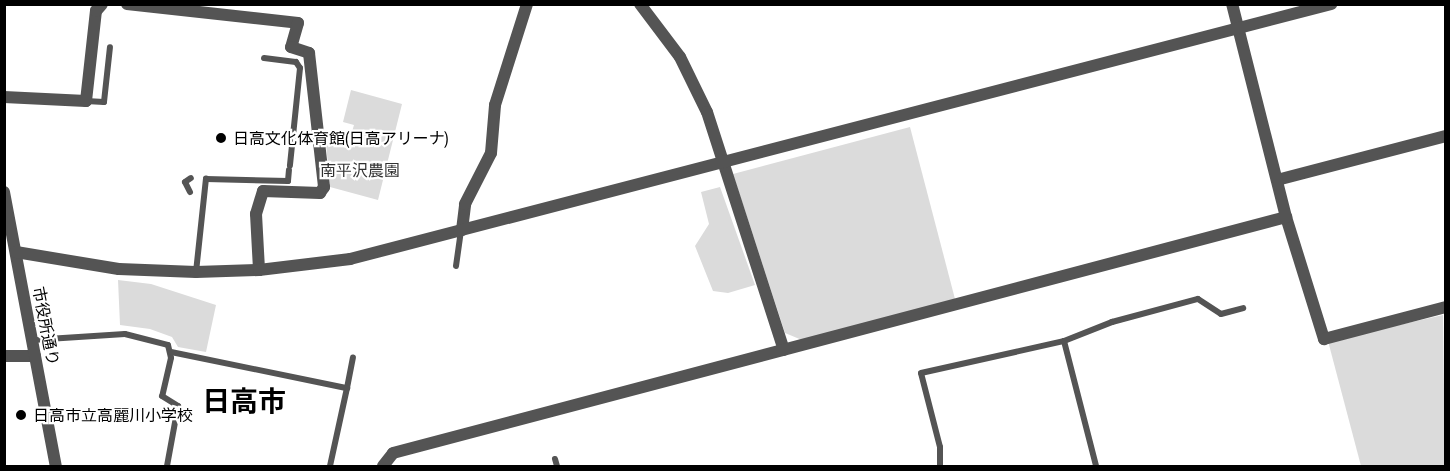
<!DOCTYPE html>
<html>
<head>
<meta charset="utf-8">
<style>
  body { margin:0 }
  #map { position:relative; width:1450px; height:471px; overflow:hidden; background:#fff; font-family:"Asap Condensed","Noto Sans JP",sans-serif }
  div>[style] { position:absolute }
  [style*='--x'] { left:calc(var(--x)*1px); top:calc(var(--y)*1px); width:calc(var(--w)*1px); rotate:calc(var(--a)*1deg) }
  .green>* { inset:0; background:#dbdbdb }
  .service>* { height:6px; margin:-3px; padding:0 3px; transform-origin:3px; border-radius:3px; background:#545454 }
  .minor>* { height:12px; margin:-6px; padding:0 6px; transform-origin:6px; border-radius:6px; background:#545454 }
  .tertiary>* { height:12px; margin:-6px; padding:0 6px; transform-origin:6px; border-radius:6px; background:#545454 }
  .dots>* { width:16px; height:16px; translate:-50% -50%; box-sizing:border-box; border:3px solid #fff; border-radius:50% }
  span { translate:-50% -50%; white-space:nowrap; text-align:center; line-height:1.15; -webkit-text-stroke:4.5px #fff; paint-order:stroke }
  .poi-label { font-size:16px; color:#000 }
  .left { translate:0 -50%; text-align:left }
  .park-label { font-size:16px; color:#323232 }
  .street-label { font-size:16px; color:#000 }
  .town-label { font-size:28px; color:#000; font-weight:700 }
  .frame { position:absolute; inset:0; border:6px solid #000; pointer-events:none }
</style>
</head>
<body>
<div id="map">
  <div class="green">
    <i style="clip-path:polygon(351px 90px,402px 104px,378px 200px,330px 187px,326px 143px,347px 148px,354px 125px,343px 122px)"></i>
    <i style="clip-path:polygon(910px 127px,955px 299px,802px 340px,785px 333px,733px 174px)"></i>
    <i style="clip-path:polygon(720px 187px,755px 285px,728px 293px,713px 291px,695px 246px,709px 224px,701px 192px)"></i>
    <i style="clip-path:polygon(118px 280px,151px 284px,216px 305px,206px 352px,178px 347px,172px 337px,150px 329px,120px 325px)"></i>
    <i style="clip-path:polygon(1443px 315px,1445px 466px,1361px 466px,1328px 341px)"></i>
  </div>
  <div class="service">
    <i style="--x:264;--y:58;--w:32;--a:7"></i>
    <i style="--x:296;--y:62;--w:7;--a:56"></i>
    <i style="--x:300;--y:68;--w:98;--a:95.9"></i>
    <i style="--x:86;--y:101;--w:18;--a:3"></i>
    <i style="--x:104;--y:102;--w:55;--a:-83.8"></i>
    <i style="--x:190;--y:192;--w:11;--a:-117"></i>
    <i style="--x:185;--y:182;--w:7;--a:-34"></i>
    <i style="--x:456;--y:266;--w:35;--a:-82"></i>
    <i style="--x:196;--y:272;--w:94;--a:-83.9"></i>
    <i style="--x:206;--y:179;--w:82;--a:1.4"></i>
    <i style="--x:288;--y:181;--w:11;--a:-85"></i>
    <i style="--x:32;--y:340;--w:93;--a:-3.7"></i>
    <i style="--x:125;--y:334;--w:44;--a:14.3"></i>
    <i style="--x:168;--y:345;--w:13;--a:77"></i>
    <i style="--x:171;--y:358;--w:39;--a:103"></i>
    <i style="--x:162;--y:396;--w:19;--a:32"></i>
    <i style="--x:178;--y:406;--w:61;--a:100.4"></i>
    <i style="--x:1064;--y:341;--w:129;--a:75.6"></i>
    <i style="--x:171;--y:352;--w:180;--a:11.6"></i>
    <i style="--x:347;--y:388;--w:80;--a:102.3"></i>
    <i style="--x:347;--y:388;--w:31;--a:-79"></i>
    <i style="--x:555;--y:459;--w:7;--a:74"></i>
    <i style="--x:940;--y:466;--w:19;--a:-90"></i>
    <i style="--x:940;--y:447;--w:76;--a:-104.4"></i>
    <i style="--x:921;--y:373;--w:147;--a:-12.6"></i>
    <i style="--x:1064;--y:341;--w:52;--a:-21.6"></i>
    <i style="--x:1112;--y:322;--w:89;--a:-15"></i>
    <i style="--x:1198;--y:299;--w:27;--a:33"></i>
    <i style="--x:1221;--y:314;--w:23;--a:-15"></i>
  </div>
  <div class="minor">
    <i style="--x:127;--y:4;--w:172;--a:6.3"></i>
    <i style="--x:298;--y:23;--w:25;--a:106"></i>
    <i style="--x:291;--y:47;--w:19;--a:18"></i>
    <i style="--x:309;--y:53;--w:135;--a:83.6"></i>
    <i style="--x:324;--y:187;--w:7;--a:124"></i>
    <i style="--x:320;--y:193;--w:57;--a:-178"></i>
    <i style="--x:263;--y:191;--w:24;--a:107"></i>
    <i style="--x:256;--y:214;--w:56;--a:86.9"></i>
    <i style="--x:640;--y:4;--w:66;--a:53"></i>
    <i style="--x:680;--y:57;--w:61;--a:63.9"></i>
    <i style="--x:707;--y:112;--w:250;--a:72.1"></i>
    <i style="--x:4;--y:97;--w:82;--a:2.8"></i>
    <i style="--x:86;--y:101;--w:91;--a:-83.7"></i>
    <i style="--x:96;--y:11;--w:9;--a:-49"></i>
    <i style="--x:1277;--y:180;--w:175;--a:-14.6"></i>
    <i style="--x:1286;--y:217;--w:128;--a:72.7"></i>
    <i style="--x:1324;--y:339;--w:126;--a:-14.7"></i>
    <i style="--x:462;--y:230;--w:26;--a:-83"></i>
    <i style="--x:465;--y:204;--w:57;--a:-63"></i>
    <i style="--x:491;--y:153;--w:48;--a:-85.2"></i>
    <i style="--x:495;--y:105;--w:106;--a:-72.4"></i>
    <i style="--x:4;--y:356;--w:31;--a:0"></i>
    <i style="--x:383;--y:466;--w:16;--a:-52"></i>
    <i style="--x:393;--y:453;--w:924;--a:-14.8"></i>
    <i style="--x:1286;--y:217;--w:220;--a:-104.2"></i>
  </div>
  <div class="tertiary">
    <i style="--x:4;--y:192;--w:279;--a:79.3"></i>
    <i style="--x:16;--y:252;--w:104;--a:9.4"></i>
    <i style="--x:119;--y:269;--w:77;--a:2.2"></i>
    <i style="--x:196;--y:272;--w:63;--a:-1.8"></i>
    <i style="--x:259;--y:270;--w:92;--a:-6.9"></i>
    <i style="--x:350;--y:259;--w:1014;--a:-14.57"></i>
  </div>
  <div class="dots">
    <i style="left:221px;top:138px;background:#000"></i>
    <i style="left:21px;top:415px;background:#000"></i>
  </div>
  <div class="poi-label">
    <span class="left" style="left:233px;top:138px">日高文化体育館(日高アリーナ)</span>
    <span class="left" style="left:33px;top:415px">日高市立高麗川小学校</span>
  </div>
  <div class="park-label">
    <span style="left:360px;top:170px">南平沢農園</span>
  </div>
  <div class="street-label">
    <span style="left:46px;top:326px;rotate:79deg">市役所通り</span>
  </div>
  <div class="town-label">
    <span style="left:244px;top:401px">日高市</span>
  </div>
  <div class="frame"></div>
</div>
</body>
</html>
